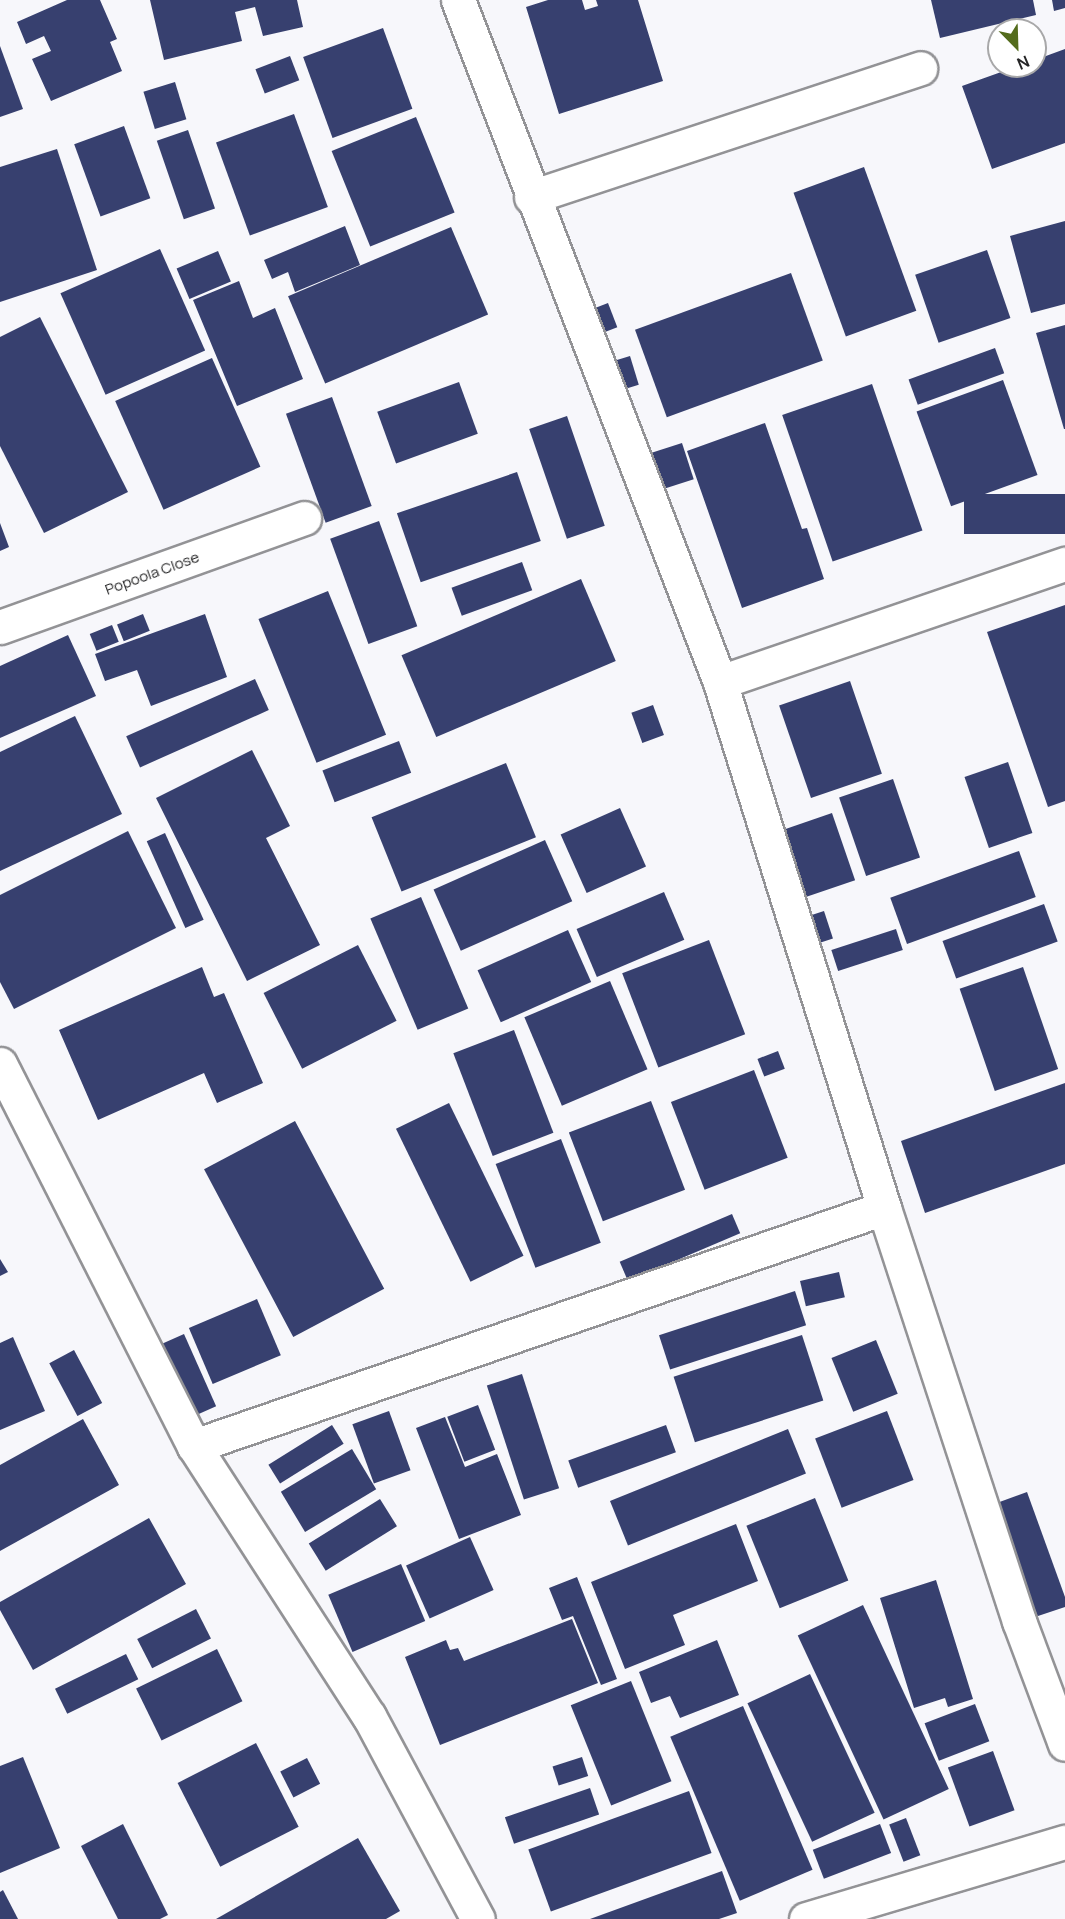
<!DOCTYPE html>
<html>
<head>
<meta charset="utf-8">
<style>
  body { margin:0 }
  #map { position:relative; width:1065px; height:1919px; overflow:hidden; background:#f7f7fb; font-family:Manrope,sans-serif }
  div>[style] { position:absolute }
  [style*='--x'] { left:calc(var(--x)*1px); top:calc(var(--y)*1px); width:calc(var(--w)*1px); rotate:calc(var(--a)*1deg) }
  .building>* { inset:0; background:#37406f; transform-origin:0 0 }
  .roads { filter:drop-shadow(2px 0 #939396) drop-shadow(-2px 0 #939396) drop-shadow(0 2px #939396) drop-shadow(0 -2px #939396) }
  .minor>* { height:33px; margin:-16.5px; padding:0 16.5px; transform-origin:16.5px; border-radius:16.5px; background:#fff }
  span { translate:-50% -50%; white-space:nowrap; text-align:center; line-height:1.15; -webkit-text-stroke:6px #fff; paint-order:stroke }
  .street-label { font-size:15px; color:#262627 }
  .north { position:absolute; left:987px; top:18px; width:60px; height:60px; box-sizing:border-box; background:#fff; border:2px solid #a8a8a9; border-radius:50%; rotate:157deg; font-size:16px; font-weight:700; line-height:24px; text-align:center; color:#262627 }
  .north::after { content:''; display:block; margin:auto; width:21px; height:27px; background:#546c1d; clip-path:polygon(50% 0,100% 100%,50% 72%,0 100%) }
</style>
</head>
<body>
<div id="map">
  <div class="building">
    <i style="clip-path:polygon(67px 0,100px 0,117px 39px,110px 42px,122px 71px,51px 101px,32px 59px,51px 51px,44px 36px,26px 44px,17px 22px)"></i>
    <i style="clip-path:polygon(150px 0,297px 0,303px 27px,263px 36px,255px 7px,235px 12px,242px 41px,164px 60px)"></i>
    <i style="clip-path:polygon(548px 0,582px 0,585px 10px,598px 6px,596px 0,638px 0,663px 81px,559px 114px,526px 7px)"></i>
    <i style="clip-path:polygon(931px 0,1033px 0,1036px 15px,940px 38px)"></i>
    <i style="clip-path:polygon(1052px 0,1065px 0,1065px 8px,1054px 11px)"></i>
    <i style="left:383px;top:28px;width:86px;height:85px;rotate:70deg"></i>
    <i style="clip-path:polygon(0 46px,23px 109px,0 117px)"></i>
    <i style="clip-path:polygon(1065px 49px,1065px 143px,992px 169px,962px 86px,1018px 66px,1035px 66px,1035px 60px)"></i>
    <i style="left:290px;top:56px;width:26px;height:37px;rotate:69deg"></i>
    <i style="left:175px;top:82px;width:39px;height:33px;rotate:73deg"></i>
    <i style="left:294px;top:114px;width:99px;height:83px;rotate:70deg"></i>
    <i style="left:416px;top:117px;width:103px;height:91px;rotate:68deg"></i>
    <i style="left:124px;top:126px;width:77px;height:53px;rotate:70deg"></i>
    <i style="left:188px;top:130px;width:83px;height:33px;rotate:71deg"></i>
    <i style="clip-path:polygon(57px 149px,97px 270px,0 302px,0 167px)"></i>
    <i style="left:864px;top:167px;width:153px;height:75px;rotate:70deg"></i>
    <i style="clip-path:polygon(1065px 221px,1065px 304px,1031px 313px,1010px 236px)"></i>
    <i style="clip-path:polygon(345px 226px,360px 265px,295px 292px,288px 272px,272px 279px,264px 260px)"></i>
    <i style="left:451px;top:227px;width:95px;height:177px;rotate:67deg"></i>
    <i style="left:160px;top:249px;width:111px;height:109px;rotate:66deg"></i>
    <i style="left:987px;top:250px;width:72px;height:76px;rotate:71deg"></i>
    <i style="left:218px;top:251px;width:33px;height:45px;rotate:67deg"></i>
    <i style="left:791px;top:273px;width:93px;height:166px;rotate:70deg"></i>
    <i style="clip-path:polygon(239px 281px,253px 318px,275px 308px,303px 379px,237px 406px,193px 300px)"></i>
    <i style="left:608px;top:303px;width:26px;height:25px;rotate:69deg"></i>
    <i style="clip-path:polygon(40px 317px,128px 492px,44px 533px,0 446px,0 337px)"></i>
    <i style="clip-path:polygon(1065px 325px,1065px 429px,1064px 429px,1036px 333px)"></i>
    <i style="left:995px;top:348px;width:27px;height:92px;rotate:70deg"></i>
    <i style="left:630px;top:356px;width:30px;height:29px;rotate:73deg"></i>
    <i style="left:212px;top:358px;width:119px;height:106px;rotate:66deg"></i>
    <i style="left:1003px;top:380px;width:101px;height:92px;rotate:70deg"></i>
    <i style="left:459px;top:382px;width:55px;height:87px;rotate:70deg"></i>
    <i style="left:872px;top:384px;width:155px;height:95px;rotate:71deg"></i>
    <i style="left:332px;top:397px;width:116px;height:49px;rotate:70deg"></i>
    <i style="left:567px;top:416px;width:116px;height:40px;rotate:71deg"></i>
    <i style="clip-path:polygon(765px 423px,802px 529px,807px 528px,824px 579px,742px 608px,687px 451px)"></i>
    <i style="left:682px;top:443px;width:38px;height:36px;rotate:72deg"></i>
    <i style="left:517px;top:472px;width:73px;height:127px;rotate:71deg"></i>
    <i style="left:1065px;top:494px;width:40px;height:101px;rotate:90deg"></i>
    <i style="left:379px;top:521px;width:112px;height:52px;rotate:70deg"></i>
    <i style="clip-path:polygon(0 523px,9px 547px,0 551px)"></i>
    <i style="left:522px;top:562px;width:30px;height:75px;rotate:70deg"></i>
    <i style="left:581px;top:579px;width:89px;height:195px;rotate:67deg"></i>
    <i style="left:328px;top:591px;width:155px;height:75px;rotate:68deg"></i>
    <i style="clip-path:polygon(1065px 605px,1065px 801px,1048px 807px,987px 632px)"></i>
    <i style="left:143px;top:614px;width:18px;height:28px;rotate:68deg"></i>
    <i style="clip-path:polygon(205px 614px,227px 677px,151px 706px,137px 670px,105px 681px,95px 654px)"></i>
    <i style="left:112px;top:625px;width:18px;height:24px;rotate:68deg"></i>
    <i style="clip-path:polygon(68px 635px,96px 696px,0 738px,0 666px)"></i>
    <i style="left:255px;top:679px;width:34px;height:141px;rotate:66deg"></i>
    <i style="left:850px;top:681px;width:98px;height:75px;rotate:71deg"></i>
    <i style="left:653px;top:705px;width:32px;height:23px;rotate:70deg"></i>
    <i style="clip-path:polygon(75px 716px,122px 814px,0 871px,0 752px)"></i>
    <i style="left:399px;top:741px;width:34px;height:82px;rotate:69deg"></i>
    <i style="clip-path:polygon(252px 750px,290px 826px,266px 838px,320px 945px,247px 981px,156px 798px)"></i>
    <i style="left:1008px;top:762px;width:75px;height:46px;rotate:71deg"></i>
    <i style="left:506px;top:763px;width:80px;height:145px;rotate:68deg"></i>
    <i style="left:893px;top:779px;width:83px;height:57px;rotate:71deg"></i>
    <i style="left:620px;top:808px;width:64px;height:65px;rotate:66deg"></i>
    <i style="left:832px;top:813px;width:71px;height:56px;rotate:71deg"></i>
    <i style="clip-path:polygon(128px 831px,176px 928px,14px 1009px,0 982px,0 895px)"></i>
    <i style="left:165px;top:833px;width:95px;height:20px;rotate:66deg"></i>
    <i style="left:545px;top:840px;width:67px;height:122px;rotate:66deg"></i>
    <i style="left:1019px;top:851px;width:49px;height:137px;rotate:70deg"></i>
    <i style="left:664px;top:892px;width:52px;height:95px;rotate:67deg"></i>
    <i style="left:421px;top:897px;width:121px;height:55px;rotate:67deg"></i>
    <i style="left:1044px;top:904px;width:40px;height:108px;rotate:70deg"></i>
    <i style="left:824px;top:911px;width:29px;height:29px;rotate:72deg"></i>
    <i style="left:896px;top:929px;width:22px;height:68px;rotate:72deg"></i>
    <i style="left:568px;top:930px;width:57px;height:99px;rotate:66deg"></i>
    <i style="left:709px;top:940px;width:101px;height:93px;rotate:69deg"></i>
    <i style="left:358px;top:945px;width:85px;height:106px;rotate:63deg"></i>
    <i style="clip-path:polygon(202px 967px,214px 997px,224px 993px,263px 1083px,217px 1103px,204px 1073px,98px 1120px,59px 1030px)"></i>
    <i style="left:1023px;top:967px;width:108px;height:67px;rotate:71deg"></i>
    <i style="left:610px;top:981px;width:96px;height:93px;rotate:67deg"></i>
    <i style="left:514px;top:1030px;width:110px;height:65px;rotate:69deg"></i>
    <i style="left:778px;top:1051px;width:19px;height:22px;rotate:69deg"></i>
    <i style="left:754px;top:1070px;width:94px;height:89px;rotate:69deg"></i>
    <i style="clip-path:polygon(1065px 1083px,1065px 1164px,925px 1213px,901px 1141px)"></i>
    <i style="left:651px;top:1101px;width:95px;height:88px;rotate:69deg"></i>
    <i style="left:449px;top:1103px;width:170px;height:59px;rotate:64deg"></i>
    <i style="left:295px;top:1121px;width:190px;height:103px;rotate:62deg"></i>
    <i style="left:561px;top:1139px;width:111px;height:70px;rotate:69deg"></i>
    <i style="left:732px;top:1214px;width:21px;height:122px;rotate:67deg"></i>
    <i style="clip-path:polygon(0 1259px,8px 1272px,0 1276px)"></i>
    <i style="left:839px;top:1272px;width:26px;height:40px;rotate:77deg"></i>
    <i style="left:795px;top:1291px;width:36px;height:143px;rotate:72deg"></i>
    <i style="left:257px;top:1299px;width:61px;height:74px;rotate:67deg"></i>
    <i style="left:184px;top:1334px;width:79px;height:32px;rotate:66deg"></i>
    <i style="left:802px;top:1335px;width:69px;height:135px;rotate:72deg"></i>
    <i style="clip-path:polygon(13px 1337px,45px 1411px,0 1430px,0 1343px)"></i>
    <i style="left:876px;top:1340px;width:58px;height:48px;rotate:68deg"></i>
    <i style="left:74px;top:1350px;width:60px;height:28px;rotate:62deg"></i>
    <i style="left:522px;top:1374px;width:120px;height:37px;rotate:72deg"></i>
    <i style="left:478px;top:1405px;width:48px;height:33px;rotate:69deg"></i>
    <i style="left:389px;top:1411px;width:63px;height:39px;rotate:70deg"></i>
    <i style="left:887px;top:1411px;width:74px;height:77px;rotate:69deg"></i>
    <i style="clip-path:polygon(445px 1417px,465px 1467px,497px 1454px,521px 1515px,459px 1539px,416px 1428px)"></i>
    <i style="clip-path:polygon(83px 1419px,119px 1485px,0 1551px,0 1465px)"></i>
    <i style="left:332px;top:1425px;width:22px;height:75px;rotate:58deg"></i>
    <i style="left:666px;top:1425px;width:29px;height:104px;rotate:70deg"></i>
    <i style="left:788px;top:1429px;width:48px;height:192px;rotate:68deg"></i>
    <i style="left:352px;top:1449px;width:47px;height:83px;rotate:59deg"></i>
    <i style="clip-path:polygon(1027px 1492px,1065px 1597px,1065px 1607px,1035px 1617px,994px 1504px)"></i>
    <i style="left:815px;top:1498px;width:89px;height:74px;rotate:68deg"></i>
    <i style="left:380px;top:1499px;width:32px;height:84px;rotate:58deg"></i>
    <i style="clip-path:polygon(149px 1518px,186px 1584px,33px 1670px,0 1610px,0 1602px)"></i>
    <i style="clip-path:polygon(736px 1524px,758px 1581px,673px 1615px,685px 1645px,625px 1669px,591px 1582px)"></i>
    <i style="left:470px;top:1537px;width:58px;height:70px;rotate:66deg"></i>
    <i style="left:401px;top:1564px;width:62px;height:79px;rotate:67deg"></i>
    <i style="clip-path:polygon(577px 1577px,617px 1679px,601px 1685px,573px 1616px,562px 1620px,549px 1588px)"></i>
    <i style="clip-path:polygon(936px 1580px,973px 1699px,948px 1707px,945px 1698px,914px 1708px,880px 1598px)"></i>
    <i style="left:863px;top:1605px;width:203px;height:72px;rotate:65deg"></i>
    <i style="left:196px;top:1609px;width:33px;height:66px;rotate:63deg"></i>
    <i style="clip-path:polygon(572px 1619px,598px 1683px,440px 1745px,405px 1657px,446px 1640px,450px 1650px,458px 1648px,464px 1661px)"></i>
    <i style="clip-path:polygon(717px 1640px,739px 1695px,680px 1718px,670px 1696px,651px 1703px,639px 1672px)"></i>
    <i style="left:217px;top:1649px;width:58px;height:90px;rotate:64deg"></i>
    <i style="left:126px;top:1654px;width:28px;height:79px;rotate:64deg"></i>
    <i style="left:810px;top:1674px;width:153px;height:69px;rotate:65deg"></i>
    <i style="left:631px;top:1681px;width:108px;height:65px;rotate:68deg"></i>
    <i style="left:975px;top:1704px;width:40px;height:54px;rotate:69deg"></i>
    <i style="left:743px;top:1706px;width:178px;height:79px;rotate:67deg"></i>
    <i style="left:256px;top:1743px;width:94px;height:88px;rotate:63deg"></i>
    <i style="left:993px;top:1751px;width:63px;height:48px;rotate:70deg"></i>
    <i style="clip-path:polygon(23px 1757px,60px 1848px,0 1873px,0 1766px)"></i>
    <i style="left:582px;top:1757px;width:20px;height:31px;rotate:72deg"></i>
    <i style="left:307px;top:1758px;width:29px;height:30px;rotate:63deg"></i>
    <i style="left:590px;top:1788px;width:28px;height:90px;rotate:71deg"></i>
    <i style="left:689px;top:1791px;width:66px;height:171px;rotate:70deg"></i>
    <i style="left:906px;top:1818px;width:40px;height:18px;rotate:69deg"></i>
    <i style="clip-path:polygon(123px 1824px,168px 1915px,160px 1919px,118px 1919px,81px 1846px)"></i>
    <i style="left:880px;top:1824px;width:31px;height:72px;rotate:69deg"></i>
    <i style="clip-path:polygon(358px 1838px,400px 1911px,386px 1919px,216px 1919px)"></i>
    <i style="clip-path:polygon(722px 1871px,737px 1913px,719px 1919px,590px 1919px)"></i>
    <i style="clip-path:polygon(3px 1890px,18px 1919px,0 1919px,0 1892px)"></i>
  </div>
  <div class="roads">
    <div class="minor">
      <i style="--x:458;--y:0;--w:731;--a:68.99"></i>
      <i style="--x:720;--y:682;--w:551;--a:72.68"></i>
      <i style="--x:884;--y:1208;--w:435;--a:71.9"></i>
      <i style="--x:1019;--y:1621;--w:131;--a:69.5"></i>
      <i style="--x:531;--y:197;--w:410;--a:-18.3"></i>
      <i style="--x:0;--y:627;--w:323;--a:-19.7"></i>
      <i style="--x:720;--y:682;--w:365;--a:-18.9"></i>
      <i style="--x:0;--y:1064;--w:428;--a:63.1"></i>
      <i style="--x:194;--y:1446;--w:322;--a:57.1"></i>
      <i style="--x:369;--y:1716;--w:230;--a:61.8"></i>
      <i style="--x:194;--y:1446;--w:730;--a:-19.03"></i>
      <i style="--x:806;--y:1919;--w:270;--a:-16.6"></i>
    </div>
  </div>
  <div class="street-label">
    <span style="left:152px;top:573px;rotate:-20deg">Popoola Close</span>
  </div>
  <div class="north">N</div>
</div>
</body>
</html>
